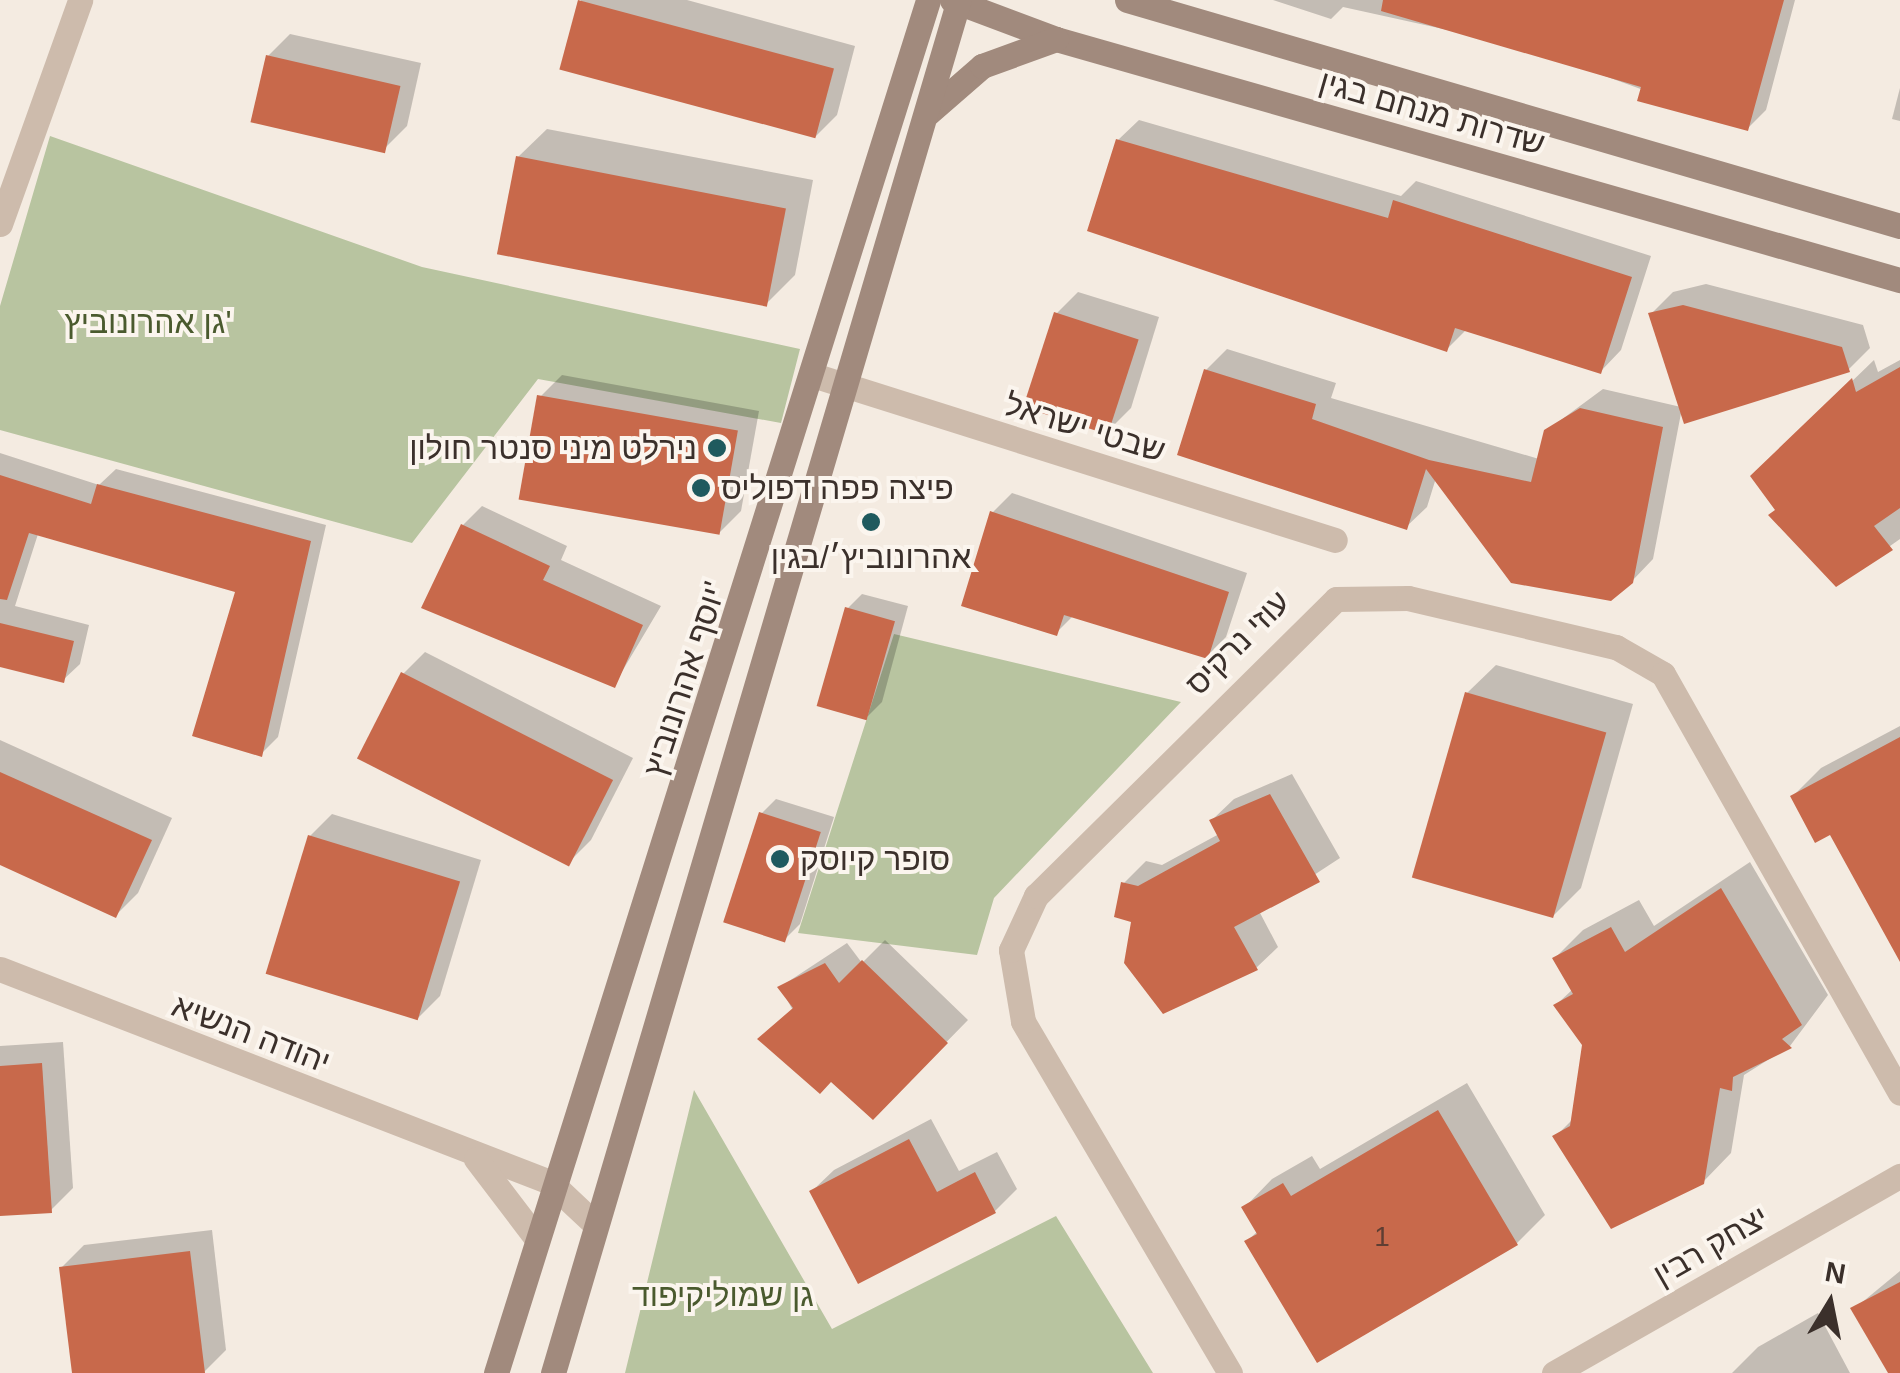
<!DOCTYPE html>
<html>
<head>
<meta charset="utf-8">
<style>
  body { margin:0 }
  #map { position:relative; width:1900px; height:1373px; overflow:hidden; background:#f4ebe1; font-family:Arial,"Noto Sans Hebrew",sans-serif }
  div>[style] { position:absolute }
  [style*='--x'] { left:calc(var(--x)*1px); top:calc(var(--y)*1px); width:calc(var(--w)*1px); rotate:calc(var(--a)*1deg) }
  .green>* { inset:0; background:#b8c4a0 }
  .shadow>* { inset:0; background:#0003 }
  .building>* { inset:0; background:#c8694b; transform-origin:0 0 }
  .street>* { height:25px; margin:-12.5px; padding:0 12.5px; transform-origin:12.5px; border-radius:12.5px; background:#cdbbac }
  .secondary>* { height:25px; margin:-12.5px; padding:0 12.5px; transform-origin:12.5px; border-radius:12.5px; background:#a18a7d }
  .dots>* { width:28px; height:28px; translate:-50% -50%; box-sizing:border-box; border:5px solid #fbf5ee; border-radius:50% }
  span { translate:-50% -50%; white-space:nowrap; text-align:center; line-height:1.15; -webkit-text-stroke:8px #fbf5ee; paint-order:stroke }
  .number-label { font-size:28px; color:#5e3e33 }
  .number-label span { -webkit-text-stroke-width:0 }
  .street-label { font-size:32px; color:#3b302b }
  .park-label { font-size:32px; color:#4a5a2e }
  .poi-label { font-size:32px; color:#3b302b }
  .right { translate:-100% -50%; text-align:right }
  .left { translate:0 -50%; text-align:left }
  .north { position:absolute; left:1780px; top:1253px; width:100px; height:100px; -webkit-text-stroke:8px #fbf5ee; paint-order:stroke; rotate:10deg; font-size:28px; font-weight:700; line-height:40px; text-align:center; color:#3b302b }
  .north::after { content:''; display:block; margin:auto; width:35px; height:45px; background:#3b302b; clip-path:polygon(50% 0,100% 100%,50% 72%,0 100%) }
</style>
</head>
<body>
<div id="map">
  <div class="green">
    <i style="clip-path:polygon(50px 136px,422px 267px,800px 349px,781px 423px,538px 379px,412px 543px,0 430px,0 306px)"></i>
    <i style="clip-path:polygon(894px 634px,1181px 702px,994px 898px,977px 955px,798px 933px)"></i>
    <i style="clip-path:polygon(694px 1090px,832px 1329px,1056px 1216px,1153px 1373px,625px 1373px)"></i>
  </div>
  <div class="shadow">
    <i style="clip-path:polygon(581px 0,687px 0,855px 46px,837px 115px,815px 137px,563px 69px)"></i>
    <i style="clip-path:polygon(1273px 0,1795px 0,1766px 110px,1748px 128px,1525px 47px,1343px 7px,1331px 19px)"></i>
    <i style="clip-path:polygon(290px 34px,421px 63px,407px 126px,385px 148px,268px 56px)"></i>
    <i style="clip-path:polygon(1900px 88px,1900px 121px,1892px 119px)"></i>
    <i style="clip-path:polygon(1139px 120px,1401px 196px,1416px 181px,1651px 256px,1621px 350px,1601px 371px,1467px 329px,1446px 350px,1118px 140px)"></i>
    <i style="clip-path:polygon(547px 129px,813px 180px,795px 275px,767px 303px,518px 157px)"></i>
    <i style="clip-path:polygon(1706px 284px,1863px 325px,1870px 348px,1848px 370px,1682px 408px,1653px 559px,1632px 581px,1436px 478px,1427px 507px,1406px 527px,1206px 370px,1227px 349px,1336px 383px,1331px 398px,1539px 459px,1546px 431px,1603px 389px,1681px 407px,1651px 314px,1673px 292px)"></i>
    <i style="clip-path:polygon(1078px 292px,1159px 317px,1131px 408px,1109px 430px,1056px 314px)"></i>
    <i style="clip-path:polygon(1874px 360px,1878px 372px,1900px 360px,1900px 539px,1836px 584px,1754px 476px)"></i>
    <i style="clip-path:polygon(562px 375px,759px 411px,741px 511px,719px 533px,540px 397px)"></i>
    <i style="clip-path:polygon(0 453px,99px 485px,116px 469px,326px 525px,278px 737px,261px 754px,238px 590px,38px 534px,15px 606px,89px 625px,80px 664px,63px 680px,0 665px)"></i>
    <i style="clip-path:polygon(1012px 493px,1247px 573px,1226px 637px,1207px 656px,1074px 615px,1056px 633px,993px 512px)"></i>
    <i style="clip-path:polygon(482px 506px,567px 546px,561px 560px,661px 606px,614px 685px,463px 525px)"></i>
    <i style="clip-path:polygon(862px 594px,908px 606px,882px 702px,867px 717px,847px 609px)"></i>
    <i style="clip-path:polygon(425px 652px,633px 758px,591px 840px,569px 862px,403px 674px)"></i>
    <i style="clip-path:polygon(1496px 665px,1633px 704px,1581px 888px,1553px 916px,1467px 693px)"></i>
    <i style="clip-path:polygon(1900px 726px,1900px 957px,1831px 831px,1793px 796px,1821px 768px)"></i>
    <i style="clip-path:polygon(0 740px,172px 818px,138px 893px,116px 915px,0 862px)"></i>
    <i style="clip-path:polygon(1292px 774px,1340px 858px,1259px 911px,1278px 947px,1256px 968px,1134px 921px,1124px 883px,1146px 861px,1162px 865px,1219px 834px,1212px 820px,1234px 799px)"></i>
    <i style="clip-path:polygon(776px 799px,834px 817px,800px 924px,785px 939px,761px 814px)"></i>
    <i style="clip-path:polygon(332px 814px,481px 860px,440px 996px,418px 1018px,310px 836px)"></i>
    <i style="clip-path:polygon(1750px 862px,1828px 995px,1790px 1046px,1744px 1075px,1731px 1153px,1703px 1182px,1556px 1136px,1574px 1118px,1584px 1045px,1556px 1005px,1573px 989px,1555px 958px,1583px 930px,1639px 900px,1654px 926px)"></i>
    <i style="clip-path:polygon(885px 940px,968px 1020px,873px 1117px,831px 1079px,780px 987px,847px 943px,862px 963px)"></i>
    <i style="clip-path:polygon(63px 1042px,73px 1188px,51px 1210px,0 1213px,0 1046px)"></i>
    <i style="clip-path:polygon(1467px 1083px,1545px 1215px,1517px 1243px,1247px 1241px,1258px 1231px,1244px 1208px,1272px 1179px,1312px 1156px,1320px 1169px)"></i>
    <i style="clip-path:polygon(931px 1119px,959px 1171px,997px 1152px,1017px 1189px,995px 1211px,812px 1191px,834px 1170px)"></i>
    <i style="clip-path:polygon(212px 1230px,226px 1350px,204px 1372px,74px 1373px,62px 1267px,84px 1245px)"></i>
    <i style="clip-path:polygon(1900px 1271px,1900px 1373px,1891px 1373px,1854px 1309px)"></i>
    <i style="clip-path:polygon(1818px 1313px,1850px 1373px,1732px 1373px,1758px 1347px)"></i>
  </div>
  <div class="building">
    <i style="left:578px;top:0;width:265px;height:72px;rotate:15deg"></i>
    <i style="clip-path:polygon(1383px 0,1784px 0,1748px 131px,1637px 101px,1641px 87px,1381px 11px)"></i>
    <i style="left:266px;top:55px;width:138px;height:69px;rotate:13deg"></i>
    <i style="clip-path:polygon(1116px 139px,1388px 218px,1393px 200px,1632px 277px,1601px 374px,1455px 328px,1447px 352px,1087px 231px)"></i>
    <i style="left:516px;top:156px;width:275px;height:100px;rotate:11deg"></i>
    <i style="clip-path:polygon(1683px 305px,1842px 347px,1850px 372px,1684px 424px,1648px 313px)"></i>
    <i style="left:1054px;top:312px;width:89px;height:100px;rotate:18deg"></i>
    <i style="clip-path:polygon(1900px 367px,1900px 508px,1874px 526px,1893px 550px,1836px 587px,1768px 515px,1775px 510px,1750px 476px,1852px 378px,1856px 392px)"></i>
    <i style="clip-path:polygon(1204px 369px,1316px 404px,1312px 419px,1429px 460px,1531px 482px,1544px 430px,1580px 408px,1663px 427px,1633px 583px,1611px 601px,1511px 583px,1426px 469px,1407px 530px,1177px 455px)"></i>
    <i style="left:537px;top:395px;width:204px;height:106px;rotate:10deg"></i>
    <i style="clip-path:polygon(0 475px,91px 504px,97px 484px,311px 541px,262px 757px,192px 736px,235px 592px,29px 533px,7px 600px,0 599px)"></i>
    <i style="clip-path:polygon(990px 511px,1229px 592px,1208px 659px,1064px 615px,1057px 636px,961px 606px)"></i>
    <i style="clip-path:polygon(461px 524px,550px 566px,543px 580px,643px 625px,615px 688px,421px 608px)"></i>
    <i style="left:845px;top:607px;width:52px;height:103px;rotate:16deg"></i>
    <i style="clip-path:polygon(0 623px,74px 641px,64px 683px,0 667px)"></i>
    <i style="left:401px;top:672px;width:238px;height:97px;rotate:27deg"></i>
    <i style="left:1465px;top:692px;width:147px;height:193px;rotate:16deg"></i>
    <i style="clip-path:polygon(1900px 737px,1900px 962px,1830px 835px,1815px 843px,1790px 796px)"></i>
    <i style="clip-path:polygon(0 772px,152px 840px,116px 918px,0 865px)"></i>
    <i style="clip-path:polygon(1270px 794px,1320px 882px,1234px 927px,1258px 970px,1163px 1014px,1124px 963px,1131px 922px,1114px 917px,1121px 882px,1138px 886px,1220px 841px,1209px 820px)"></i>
    <i style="left:759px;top:812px;width:65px;height:116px;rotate:18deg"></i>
    <i style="left:308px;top:835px;width:159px;height:145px;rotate:17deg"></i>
    <i style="clip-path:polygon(1721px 888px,1802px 1025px,1782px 1039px,1792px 1048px,1733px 1077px,1732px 1091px,1720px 1088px,1704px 1184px,1611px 1229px,1552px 1136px,1570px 1126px,1582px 1045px,1553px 1005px,1573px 994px,1552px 958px,1611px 927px,1625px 952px)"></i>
    <i style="clip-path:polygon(862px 960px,948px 1043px,873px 1120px,831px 1082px,820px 1094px,757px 1039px,793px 1008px,777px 987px,825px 963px,839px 983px)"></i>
    <i style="clip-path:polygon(42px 1063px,52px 1213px,0 1216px,0 1066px)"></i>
    <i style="clip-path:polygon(1438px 1110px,1518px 1245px,1317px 1363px,1244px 1241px,1257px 1234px,1241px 1207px,1283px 1183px,1291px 1196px)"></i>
    <i style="clip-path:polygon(909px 1139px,937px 1192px,975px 1172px,996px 1213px,858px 1284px,809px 1191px)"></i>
    <i style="left:190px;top:1251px;width:123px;height:132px;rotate:83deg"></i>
    <i style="clip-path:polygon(1900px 1282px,1900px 1373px,1888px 1373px,1850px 1308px)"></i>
  </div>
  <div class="street">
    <i style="--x:0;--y:224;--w:238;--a:-70.3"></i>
    <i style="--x:816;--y:376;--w:544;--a:17.54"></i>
    <i style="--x:0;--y:969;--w:590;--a:21.17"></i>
    <i style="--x:550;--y:1182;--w:63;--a:43.1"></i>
    <i style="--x:476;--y:1159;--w:101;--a:52.7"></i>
    <i style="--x:1230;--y:1373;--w:408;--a:-120.5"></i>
    <i style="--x:1023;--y:1021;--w:72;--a:-99.6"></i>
    <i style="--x:1011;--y:950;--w:60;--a:-65.2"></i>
    <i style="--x:1036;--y:896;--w:422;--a:-44.7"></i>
    <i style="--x:1336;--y:599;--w:72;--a:-0.8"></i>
    <i style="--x:1408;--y:598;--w:214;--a:13.3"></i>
    <i style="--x:1616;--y:647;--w:54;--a:29.9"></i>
    <i style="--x:1663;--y:674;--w:481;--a:60.5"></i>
    <i style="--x:1554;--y:1373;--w:398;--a:-29.7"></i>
  </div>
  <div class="secondary">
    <i style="--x:952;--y:0;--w:111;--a:20.6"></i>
    <i style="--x:1056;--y:39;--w:878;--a:15.94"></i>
    <i style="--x:1127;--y:0;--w:805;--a:16.3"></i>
    <i style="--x:928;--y:113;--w:72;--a:-41"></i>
    <i style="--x:982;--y:66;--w:79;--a:-20"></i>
    <i style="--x:496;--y:1373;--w:1439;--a:-72.53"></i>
    <i style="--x:553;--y:1373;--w:1432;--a:-73.53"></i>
  </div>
  <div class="dots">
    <i style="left:717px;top:448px;background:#1f5a5e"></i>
    <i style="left:701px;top:488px;background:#1f5a5e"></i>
    <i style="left:871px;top:522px;background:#1f5a5e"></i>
    <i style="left:780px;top:859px;background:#1f5a5e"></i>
  </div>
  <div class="number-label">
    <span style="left:1382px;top:1237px">1</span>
  </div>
  <div class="street-label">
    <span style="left:1432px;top:113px;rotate:16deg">שדרות מנחם בגין</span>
    <span style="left:1085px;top:428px;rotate:17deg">שבטי ישראל</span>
    <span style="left:1238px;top:643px;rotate:-45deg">עוזי נרקיס</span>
    <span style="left:685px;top:679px;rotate:-72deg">יוסף אהרונוביץ'</span>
    <span style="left:251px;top:1034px;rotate:21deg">יהודה הנשיא</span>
    <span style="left:1711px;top:1246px;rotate:-30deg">יצחק רבין</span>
  </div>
  <div class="park-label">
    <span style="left:148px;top:322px">גן אהרונוביץ'</span>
    <span style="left:723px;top:1295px">גן שמוליקיפוד</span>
  </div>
  <div class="poi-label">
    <span class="right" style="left:697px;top:448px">נירלט מיני סנטר חולון</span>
    <span class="left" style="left:721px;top:488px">פיצה פפה דפוליס</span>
    <span style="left:871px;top:557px">אהרונוביץ׳/בגין</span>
    <span class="left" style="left:800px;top:859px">סופר קיוסק</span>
  </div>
  <div class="north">N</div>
</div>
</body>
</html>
